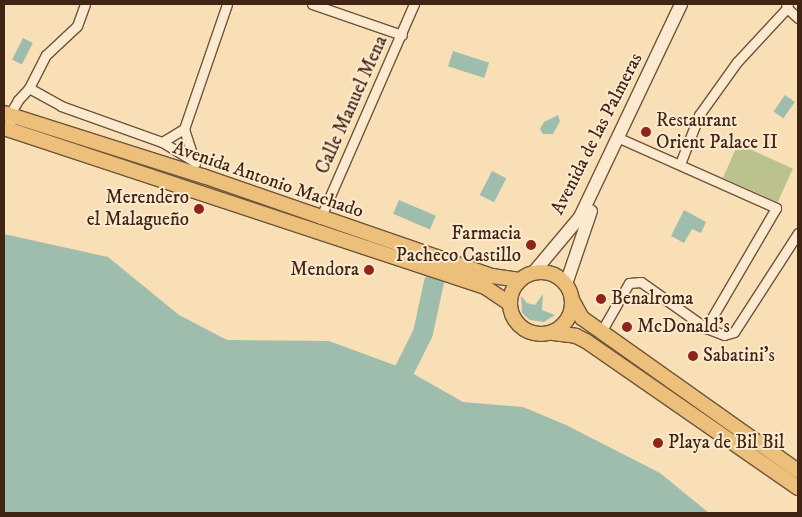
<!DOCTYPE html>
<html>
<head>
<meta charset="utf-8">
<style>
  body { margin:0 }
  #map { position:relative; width:802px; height:517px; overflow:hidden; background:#f9dfb5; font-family:"IM FELL DW Pica",serif }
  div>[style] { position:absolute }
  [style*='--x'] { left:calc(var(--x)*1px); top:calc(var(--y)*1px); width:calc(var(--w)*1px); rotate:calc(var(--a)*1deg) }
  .green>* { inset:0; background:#bcc28e; transform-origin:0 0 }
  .water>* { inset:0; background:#9ebdad; transform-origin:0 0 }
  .river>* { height:20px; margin:-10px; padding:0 10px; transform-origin:10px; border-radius:10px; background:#9ebdad }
  .roads { filter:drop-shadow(1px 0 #6f543c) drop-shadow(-1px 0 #6f543c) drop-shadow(0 1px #6f543c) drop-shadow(0 -1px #6f543c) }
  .street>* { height:9px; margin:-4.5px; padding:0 4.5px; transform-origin:4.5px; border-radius:4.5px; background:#fbeacf }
  .secondary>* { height:12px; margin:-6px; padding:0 6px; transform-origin:6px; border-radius:6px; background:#fbeacf }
  .primary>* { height:14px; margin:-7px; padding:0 7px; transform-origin:7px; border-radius:7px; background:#ecc07a }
  .primary>.ring { margin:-7px; padding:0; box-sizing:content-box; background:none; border:14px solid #ecc07a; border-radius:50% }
  .dots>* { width:14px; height:14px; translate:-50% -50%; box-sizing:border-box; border:2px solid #fbeacf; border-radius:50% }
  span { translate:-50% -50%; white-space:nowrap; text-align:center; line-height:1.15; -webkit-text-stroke:4px #fbeacf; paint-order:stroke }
  .street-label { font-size:19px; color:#412514 }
  .poi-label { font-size:19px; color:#412514 }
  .left { translate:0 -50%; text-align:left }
  .right { translate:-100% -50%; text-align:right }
  .frame { position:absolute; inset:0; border:5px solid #412514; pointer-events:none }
</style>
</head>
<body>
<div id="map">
  <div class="green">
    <i style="left:738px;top:144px;width:60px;height:37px;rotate:24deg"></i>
  </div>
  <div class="water">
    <i style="left:23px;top:38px;width:11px;height:24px;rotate:27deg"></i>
    <i style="left:453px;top:51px;width:38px;height:16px;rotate:18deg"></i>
    <i style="left:785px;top:95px;width:12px;height:20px;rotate:35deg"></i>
    <i style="clip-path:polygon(558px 115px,560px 121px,553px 134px,543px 134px,540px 129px,544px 122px)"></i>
    <i style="left:492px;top:171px;width:16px;height:27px;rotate:27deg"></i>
    <i style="left:399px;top:200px;width:40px;height:15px;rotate:23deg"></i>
    <i style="clip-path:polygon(684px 210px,706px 222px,701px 233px,692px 229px,684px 243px,671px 236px)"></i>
    <i style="clip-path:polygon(4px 234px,108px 257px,179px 315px,227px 340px,329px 341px,405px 369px,463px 402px,523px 407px,566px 425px,660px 473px,709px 513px,4px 513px)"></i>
    <i style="clip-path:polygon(543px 294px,542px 310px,555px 315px,544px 322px,530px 320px,522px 313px,521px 296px,527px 303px,535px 305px)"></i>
  </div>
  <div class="river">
    <i style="--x:405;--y:369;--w:40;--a:-63.4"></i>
    <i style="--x:423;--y:333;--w:52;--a:-77.8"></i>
  </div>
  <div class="roads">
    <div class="street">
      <i style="--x:312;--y:4;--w:95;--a:19"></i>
      <i style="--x:788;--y:4;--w:4;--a:104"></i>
      <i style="--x:787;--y:8;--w:15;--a:42"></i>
      <i style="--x:29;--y:88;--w:37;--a:29"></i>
      <i style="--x:61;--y:106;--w:107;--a:19.6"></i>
      <i style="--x:162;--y:142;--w:37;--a:31"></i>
      <i style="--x:184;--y:129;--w:132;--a:-71"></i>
      <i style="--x:10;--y:130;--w:16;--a:-90"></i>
      <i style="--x:10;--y:114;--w:16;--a:-60"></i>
      <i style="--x:18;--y:100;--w:16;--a:-47"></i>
      <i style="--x:29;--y:88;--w:37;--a:-63"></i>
      <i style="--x:46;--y:55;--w:42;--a:-43.1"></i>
      <i style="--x:77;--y:26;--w:23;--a:-70"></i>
      <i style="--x:619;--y:138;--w:172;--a:24"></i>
      <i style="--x:776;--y:208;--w:139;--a:120.3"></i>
      <i style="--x:162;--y:142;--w:26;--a:-31"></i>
      <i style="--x:184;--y:129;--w:36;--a:72"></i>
      <i style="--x:680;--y:164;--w:53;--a:-68.8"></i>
      <i style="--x:699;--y:115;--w:65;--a:-54.4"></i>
      <i style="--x:737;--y:62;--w:74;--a:-47.2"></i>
      <i style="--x:787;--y:8;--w:4;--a:-104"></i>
      <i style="--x:320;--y:219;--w:235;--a:-66.4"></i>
      <i style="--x:601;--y:332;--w:56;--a:-60.3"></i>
      <i style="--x:629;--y:283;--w:12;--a:-5"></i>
      <i style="--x:641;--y:282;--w:80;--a:35.3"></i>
      <i style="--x:706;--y:328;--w:19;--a:21"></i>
      <i style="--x:724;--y:335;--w:10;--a:-17"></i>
      <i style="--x:734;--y:332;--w:118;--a:-57.1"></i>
    </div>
    <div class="secondary">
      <i style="--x:533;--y:273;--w:73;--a:-50"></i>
      <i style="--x:580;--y:217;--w:236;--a:-64.6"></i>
      <i style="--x:566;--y:284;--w:77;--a:-71.1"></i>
    </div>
    <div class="primary">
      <i style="--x:4;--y:113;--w:209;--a:17.6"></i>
      <i style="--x:203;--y:176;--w:306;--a:19.1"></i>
      <i style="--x:492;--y:276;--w:28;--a:8"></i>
      <i style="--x:4;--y:128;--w:507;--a:18.29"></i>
      <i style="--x:485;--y:287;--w:29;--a:34"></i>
      <i class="ring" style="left:510px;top:272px;width:48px;height:48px"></i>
      <i style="--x:572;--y:300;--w:21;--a:61"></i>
      <i style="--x:582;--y:318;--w:265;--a:35.3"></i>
      <i style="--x:553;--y:333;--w:23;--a:7"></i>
      <i style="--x:576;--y:336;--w:11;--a:27"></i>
      <i style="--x:586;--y:341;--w:258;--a:34.7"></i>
    </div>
  </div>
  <div class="dots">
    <i style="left:646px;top:132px;background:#8f2418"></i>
    <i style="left:199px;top:209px;background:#8f2418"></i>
    <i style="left:531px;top:245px;background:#8f2418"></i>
    <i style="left:369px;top:270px;background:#8f2418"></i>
    <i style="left:601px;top:299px;background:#8f2418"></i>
    <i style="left:627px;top:327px;background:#8f2418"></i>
    <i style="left:693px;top:356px;background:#8f2418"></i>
    <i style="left:658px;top:443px;background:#8f2418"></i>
  </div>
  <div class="street-label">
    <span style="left:352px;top:105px;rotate:-66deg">Calle Manuel Mena</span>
    <span style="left:597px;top:134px;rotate:-63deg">Avenida de las Palmeras</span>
    <span style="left:268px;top:180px;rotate:19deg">Avenida Antonio Machado</span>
  </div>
  <div class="poi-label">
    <span class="left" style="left:656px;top:132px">Restaurant<br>Orient Palace II</span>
    <span class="right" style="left:189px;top:209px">Merendero<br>el Malagueño</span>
    <span class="right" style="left:521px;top:245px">Farmacia<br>Pacheco Castillo</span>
    <span class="right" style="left:359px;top:270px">Mendora</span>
    <span class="left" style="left:611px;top:299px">Benalroma</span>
    <span class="left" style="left:637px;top:327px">McDonald's</span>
    <span class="left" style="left:703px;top:356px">Sabatini's</span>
    <span class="left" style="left:668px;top:443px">Playa de Bil Bil</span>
  </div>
  <div class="frame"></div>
</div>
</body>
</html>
